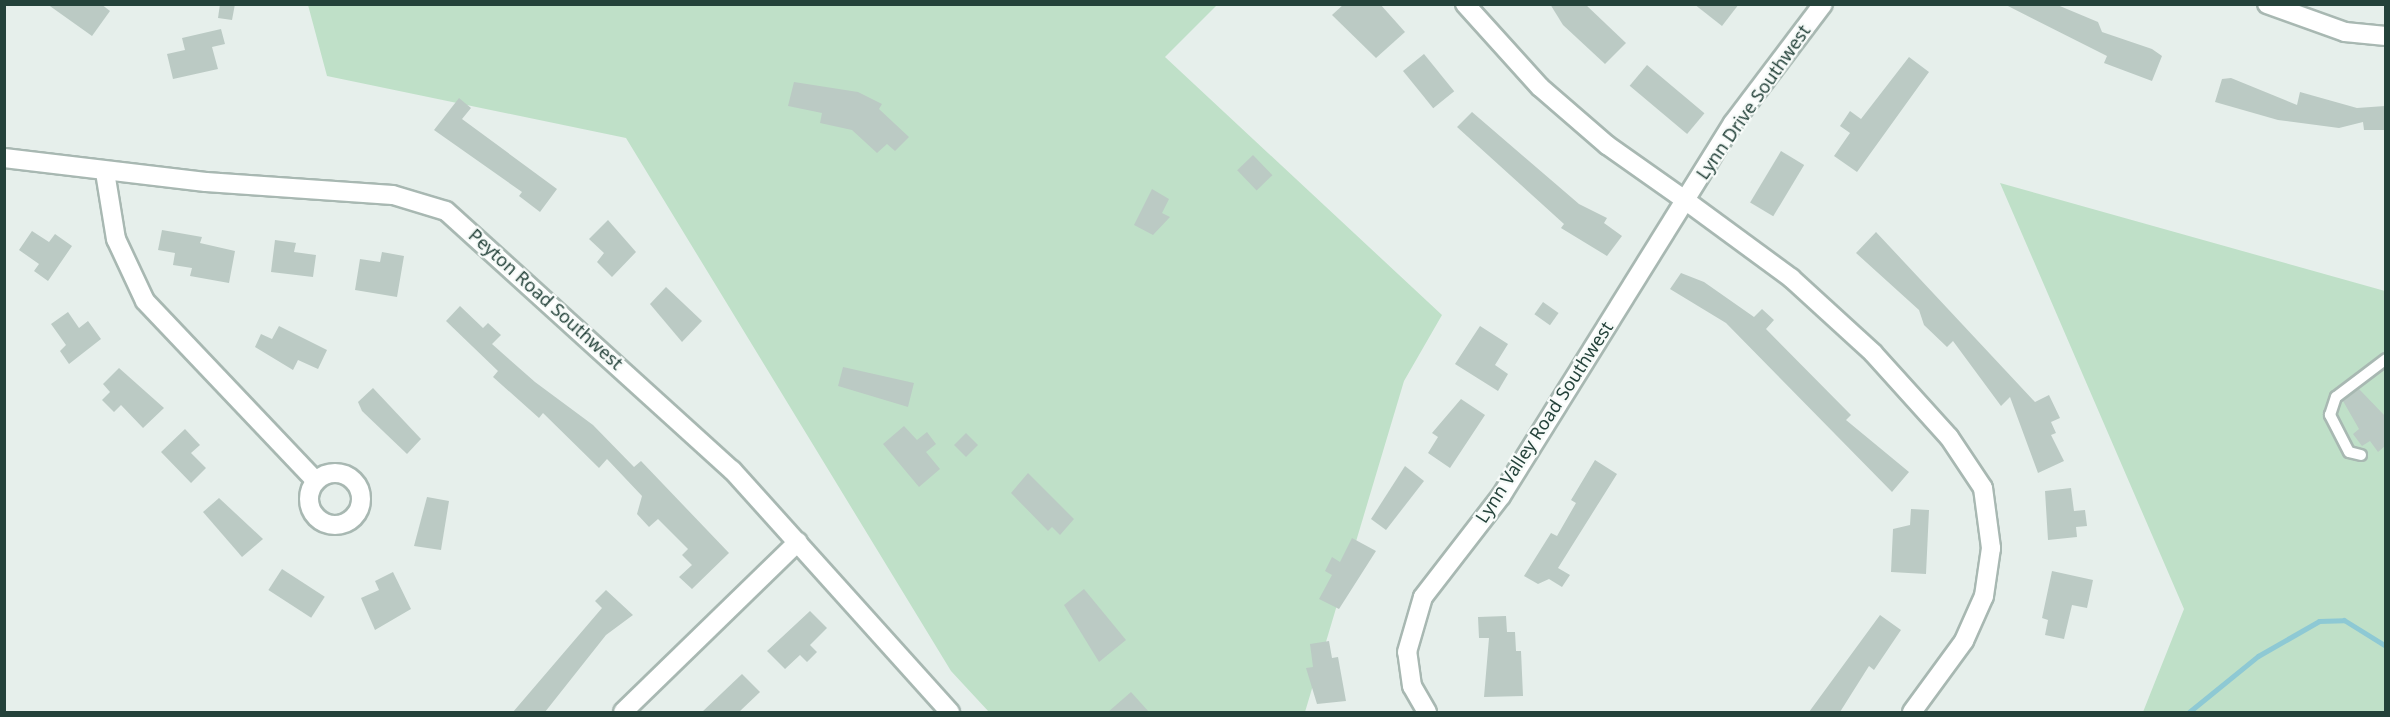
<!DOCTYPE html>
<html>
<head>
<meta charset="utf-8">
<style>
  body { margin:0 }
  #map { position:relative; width:2390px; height:717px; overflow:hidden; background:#e6efeb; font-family:"Noto Sans",sans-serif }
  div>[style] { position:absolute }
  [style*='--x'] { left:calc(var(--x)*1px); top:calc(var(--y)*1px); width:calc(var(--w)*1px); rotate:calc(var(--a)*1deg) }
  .green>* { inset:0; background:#bfe0c8 }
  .stream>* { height:5px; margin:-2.5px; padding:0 2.5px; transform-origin:2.5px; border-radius:2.5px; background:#8ec9d4 }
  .building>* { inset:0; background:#bbcac4; transform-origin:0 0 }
  .roads { filter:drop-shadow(2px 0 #a8b8b2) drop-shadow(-2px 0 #a8b8b2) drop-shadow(0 2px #a8b8b2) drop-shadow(0 -2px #a8b8b2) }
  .service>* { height:10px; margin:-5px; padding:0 5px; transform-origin:5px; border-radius:5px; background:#fff }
  .minor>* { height:18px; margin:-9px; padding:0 9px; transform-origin:9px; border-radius:9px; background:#fff }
  .minor>.ring { margin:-9px; padding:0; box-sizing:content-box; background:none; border:18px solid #fff; border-radius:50% }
  .tertiary>* { height:18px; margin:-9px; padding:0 9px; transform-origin:9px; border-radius:9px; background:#fff }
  span { translate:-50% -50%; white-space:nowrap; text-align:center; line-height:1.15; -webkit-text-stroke:4.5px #f7fbf9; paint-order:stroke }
  .street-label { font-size:18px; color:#24423a }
  .frame { position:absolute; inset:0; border:6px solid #24423a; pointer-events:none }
</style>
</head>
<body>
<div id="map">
  <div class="green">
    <i style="clip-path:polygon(308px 5px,1217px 5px,1165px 57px,1442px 315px,1404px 381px,1305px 712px,989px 712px,951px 671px,626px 138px,327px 76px)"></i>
    <i style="clip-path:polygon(2000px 183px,2385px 291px,2385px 712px,2143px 712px,2184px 609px)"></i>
  </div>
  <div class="stream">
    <i style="--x:2189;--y:712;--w:89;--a:-39.1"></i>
    <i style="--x:2258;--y:656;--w:70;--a:-29.8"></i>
    <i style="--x:2319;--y:621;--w:25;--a:-2"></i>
    <i style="--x:2344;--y:620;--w:49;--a:31.8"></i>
  </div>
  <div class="building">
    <i style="clip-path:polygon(47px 4px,101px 4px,110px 11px,92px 36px)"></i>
    <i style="clip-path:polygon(220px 4px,235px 4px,232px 20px,218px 18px)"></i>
    <i style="clip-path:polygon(1344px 4px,1380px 4px,1405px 32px,1376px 58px,1332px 15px)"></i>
    <i style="clip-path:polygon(1550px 4px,1585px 4px,1626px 43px,1605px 64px,1563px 25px)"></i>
    <i style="clip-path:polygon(1694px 4px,1739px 4px,1722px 26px)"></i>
    <i style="clip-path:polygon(2004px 4px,2055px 4px,2098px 22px,2102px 32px,2152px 49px,2162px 56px,2152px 81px,2104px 63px,2107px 56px)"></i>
    <i style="clip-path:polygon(221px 29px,225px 44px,212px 47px,218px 69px,173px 79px,167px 54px,185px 50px,182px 38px)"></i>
    <i style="left:1424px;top:54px;width:48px;height:27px;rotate:51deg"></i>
    <i style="clip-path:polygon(1909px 57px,1929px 72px,1857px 172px,1834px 156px,1850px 133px,1840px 126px,1850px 111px,1861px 119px)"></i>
    <i style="left:1647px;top:65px;width:75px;height:27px;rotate:40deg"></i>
    <i style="clip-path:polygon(2231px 78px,2297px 105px,2300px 92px,2357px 108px,2385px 106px,2385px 130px,2364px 130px,2363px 122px,2339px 128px,2278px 120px,2215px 102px,2222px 79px)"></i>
    <i style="clip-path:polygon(794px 82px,858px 92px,882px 104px,879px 109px,909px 137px,895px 151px,887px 144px,877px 153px,852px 130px,820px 123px,822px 113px,788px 106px)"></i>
    <i style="clip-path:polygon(459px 98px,471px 108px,462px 119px,557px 189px,540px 212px,519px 196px,522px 192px,434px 130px)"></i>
    <i style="clip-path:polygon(1472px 112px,1579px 204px,1607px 218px,1604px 223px,1622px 236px,1607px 256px,1561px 228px,1564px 224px,1457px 127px)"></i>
    <i style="left:1781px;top:151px;width:27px;height:60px;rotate:31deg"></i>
    <i style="left:1253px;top:155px;width:28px;height:22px;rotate:46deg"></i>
    <i style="clip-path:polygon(1152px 189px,1169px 199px,1162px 213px,1170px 217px,1153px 235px,1134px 225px)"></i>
    <i style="clip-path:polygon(608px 220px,636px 252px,612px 277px,597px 262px,604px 253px,589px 239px)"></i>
    <i style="clip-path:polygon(162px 230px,202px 237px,200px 243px,235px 251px,229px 283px,190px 276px,192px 268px,173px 265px,175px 253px,158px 250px)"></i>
    <i style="clip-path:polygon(32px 231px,49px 242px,55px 234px,72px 246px,48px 281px,34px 271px,39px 264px,19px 250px)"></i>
    <i style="clip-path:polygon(1876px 232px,2035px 402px,2049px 395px,2060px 418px,2051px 422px,2056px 433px,2051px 435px,2064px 461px,2038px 473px,2010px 397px,2001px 406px,1953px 341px,1947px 347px,1924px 325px,1919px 310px,1856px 253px)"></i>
    <i style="clip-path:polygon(275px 240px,296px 243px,294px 252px,316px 255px,313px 277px,271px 272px)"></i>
    <i style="clip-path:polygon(382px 252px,404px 256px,397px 297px,355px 290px,360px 259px,380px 262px)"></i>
    <i style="clip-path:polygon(1681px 273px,1704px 282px,1754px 317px,1762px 309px,1774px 320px,1766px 329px,1851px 415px,1846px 420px,1909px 472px,1892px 492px,1726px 323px,1670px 289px)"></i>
    <i style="clip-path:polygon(666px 287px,702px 321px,682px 342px,650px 304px)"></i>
    <i style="left:1543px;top:302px;width:19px;height:15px;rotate:35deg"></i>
    <i style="clip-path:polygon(460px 306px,483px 328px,488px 323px,501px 335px,492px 344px,535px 382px,593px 425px,634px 467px,641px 461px,729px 553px,692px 589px,679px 577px,692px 565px,682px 555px,688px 549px,658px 519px,649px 527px,637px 514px,642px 496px,607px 459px,599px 468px,543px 413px,539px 418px,493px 377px,498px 371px,446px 321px)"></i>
    <i style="clip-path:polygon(68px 312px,79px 328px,88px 321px,101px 339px,69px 364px,60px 351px,66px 345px,51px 324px)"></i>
    <i style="clip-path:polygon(279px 326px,327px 350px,318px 369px,298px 360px,293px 370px,255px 347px,261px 334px,272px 339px)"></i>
    <i style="clip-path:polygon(1480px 326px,1508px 344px,1495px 365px,1508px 374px,1498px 391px,1455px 364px)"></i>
    <i style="clip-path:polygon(843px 367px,914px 383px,908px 407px,838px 386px)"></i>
    <i style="clip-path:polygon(119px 368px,164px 408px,143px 428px,121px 405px,114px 412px,102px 400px,110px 392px,103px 384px)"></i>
    <i style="clip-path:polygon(373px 388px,421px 439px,407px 454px,362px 411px,358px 402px)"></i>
    <i style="clip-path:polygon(2359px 389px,2385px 416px,2385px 446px,2378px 452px,2370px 441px,2362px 446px,2353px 434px,2359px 429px,2343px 401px)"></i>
    <i style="clip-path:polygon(1461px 399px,1485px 415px,1450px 468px,1428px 453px,1438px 437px,1432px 433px)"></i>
    <i style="clip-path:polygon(904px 426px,917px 440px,927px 432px,936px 444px,926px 452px,940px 469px,919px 487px,883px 444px)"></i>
    <i style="clip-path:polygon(185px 429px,200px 445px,191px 453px,206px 468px,191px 483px,161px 452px)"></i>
    <i style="left:966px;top:433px;width:17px;height:17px;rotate:45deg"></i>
    <i style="clip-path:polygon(1595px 460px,1617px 474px,1558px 568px,1570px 575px,1562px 587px,1549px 579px,1538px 584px,1524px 576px,1551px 533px,1557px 536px,1576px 503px,1571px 500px)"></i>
    <i style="clip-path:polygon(1405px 466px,1424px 481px,1386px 530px,1371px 519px)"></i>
    <i style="clip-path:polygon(1028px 473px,1074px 519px,1060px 535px,1052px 527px,1048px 531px,1011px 493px)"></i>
    <i style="clip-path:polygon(2071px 488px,2074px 511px,2085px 510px,2087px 526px,2076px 527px,2077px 537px,2048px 540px,2045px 491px)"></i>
    <i style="clip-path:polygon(427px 497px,449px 501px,441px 550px,414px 546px)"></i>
    <i style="clip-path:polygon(219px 498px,263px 539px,242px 557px,203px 512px)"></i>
    <i style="clip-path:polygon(1911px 509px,1929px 510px,1926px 574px,1891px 572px,1893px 529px,1910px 525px)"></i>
    <i style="clip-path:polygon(1352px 538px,1376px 551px,1339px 609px,1319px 599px,1332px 575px,1325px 571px,1332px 557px,1340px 562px)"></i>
    <i style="left:282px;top:569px;width:51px;height:25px;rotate:33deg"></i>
    <i style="clip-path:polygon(2052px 571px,2093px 580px,2087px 608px,2072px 605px,2064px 639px,2045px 635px,2048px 620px,2042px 618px)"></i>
    <i style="clip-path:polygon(393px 572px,411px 609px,375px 630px,361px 598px,379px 590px,375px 581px)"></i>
    <i style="clip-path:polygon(1084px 589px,1126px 640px,1099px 662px,1064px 605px)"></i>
    <i style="clip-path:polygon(606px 590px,633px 615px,606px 635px,545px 712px,513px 712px,602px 608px,595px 601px)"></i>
    <i style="clip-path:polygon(810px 611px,827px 628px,810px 645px,817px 652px,807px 662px,800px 655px,785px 669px,767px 651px)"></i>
    <i style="clip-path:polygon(1880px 615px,1901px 630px,1874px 670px,1869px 666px,1840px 712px,1809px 712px)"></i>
    <i style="clip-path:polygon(1506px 616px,1507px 632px,1515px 632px,1516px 651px,1521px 651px,1523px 696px,1484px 697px,1489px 638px,1479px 638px,1478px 617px)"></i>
    <i style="clip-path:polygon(1329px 641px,1332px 658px,1338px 657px,1346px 701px,1317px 704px,1306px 668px,1313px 667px,1310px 644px)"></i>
    <i style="clip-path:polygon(742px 674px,760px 692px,739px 712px,702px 712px)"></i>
    <i style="clip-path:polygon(1131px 692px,1149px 712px,1108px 712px)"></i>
  </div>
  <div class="roads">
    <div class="service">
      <i style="--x:2361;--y:455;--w:12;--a:-166"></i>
      <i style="--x:2349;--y:452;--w:42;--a:-117.2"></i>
      <i style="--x:2330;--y:415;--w:19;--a:-72"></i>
      <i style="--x:2336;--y:397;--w:63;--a:-37.2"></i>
    </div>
    <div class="minor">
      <i style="--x:1465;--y:4;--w:112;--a:47.9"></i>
      <i style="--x:1540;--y:87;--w:89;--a:40.9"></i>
      <i style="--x:1607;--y:145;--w:95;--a:35.2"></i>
      <i style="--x:1685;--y:200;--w:91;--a:-58.1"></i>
      <i style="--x:1733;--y:123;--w:149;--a:-52.9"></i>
      <i style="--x:2267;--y:4;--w:83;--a:19.7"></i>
      <i style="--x:2345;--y:32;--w:41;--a:5.6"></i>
      <i style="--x:105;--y:172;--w:68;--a:80.7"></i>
      <i style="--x:116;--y:239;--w:68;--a:64.9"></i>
      <i style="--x:145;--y:301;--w:248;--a:46.5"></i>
      <i class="ring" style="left:309px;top:473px;width:34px;height:34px"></i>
      <i style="--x:623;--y:712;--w:244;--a:-44.2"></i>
      <i style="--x:1427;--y:712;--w:30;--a:-120"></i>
      <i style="--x:1412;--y:686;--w:34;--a:-98"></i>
      <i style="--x:1407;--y:652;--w:57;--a:-73.8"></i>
      <i style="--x:1423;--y:597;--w:128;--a:-52.3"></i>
      <i style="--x:1501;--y:496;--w:349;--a:-58.1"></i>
      <i style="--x:1685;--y:200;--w:132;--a:36.3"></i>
      <i style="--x:1791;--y:278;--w:111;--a:42.4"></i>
      <i style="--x:1873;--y:353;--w:113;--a:47.9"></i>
      <i style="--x:1949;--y:437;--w:61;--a:56.3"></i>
      <i style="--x:1983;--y:488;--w:61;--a:82.4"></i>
      <i style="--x:1991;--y:548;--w:49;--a:98.3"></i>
      <i style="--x:1984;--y:596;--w:49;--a:114"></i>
      <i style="--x:1964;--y:641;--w:88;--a:126.2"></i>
    </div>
    <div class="tertiary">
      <i style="--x:4;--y:158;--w:203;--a:6.8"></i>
      <i style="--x:206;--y:182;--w:187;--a:4"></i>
      <i style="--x:393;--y:195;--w:55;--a:16.8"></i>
      <i style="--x:446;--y:211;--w:386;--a:42.2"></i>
      <i style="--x:732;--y:470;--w:326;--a:48"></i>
    </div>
  </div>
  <div class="street-label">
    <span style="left:1753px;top:102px;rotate:-55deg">Lynn Drive Southwest</span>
    <span style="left:546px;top:299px;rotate:42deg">Peyton Road Southwest</span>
    <span style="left:1544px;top:422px;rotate:-57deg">Lynn Valley Road Southwest</span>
  </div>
  <div class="frame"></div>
</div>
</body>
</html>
